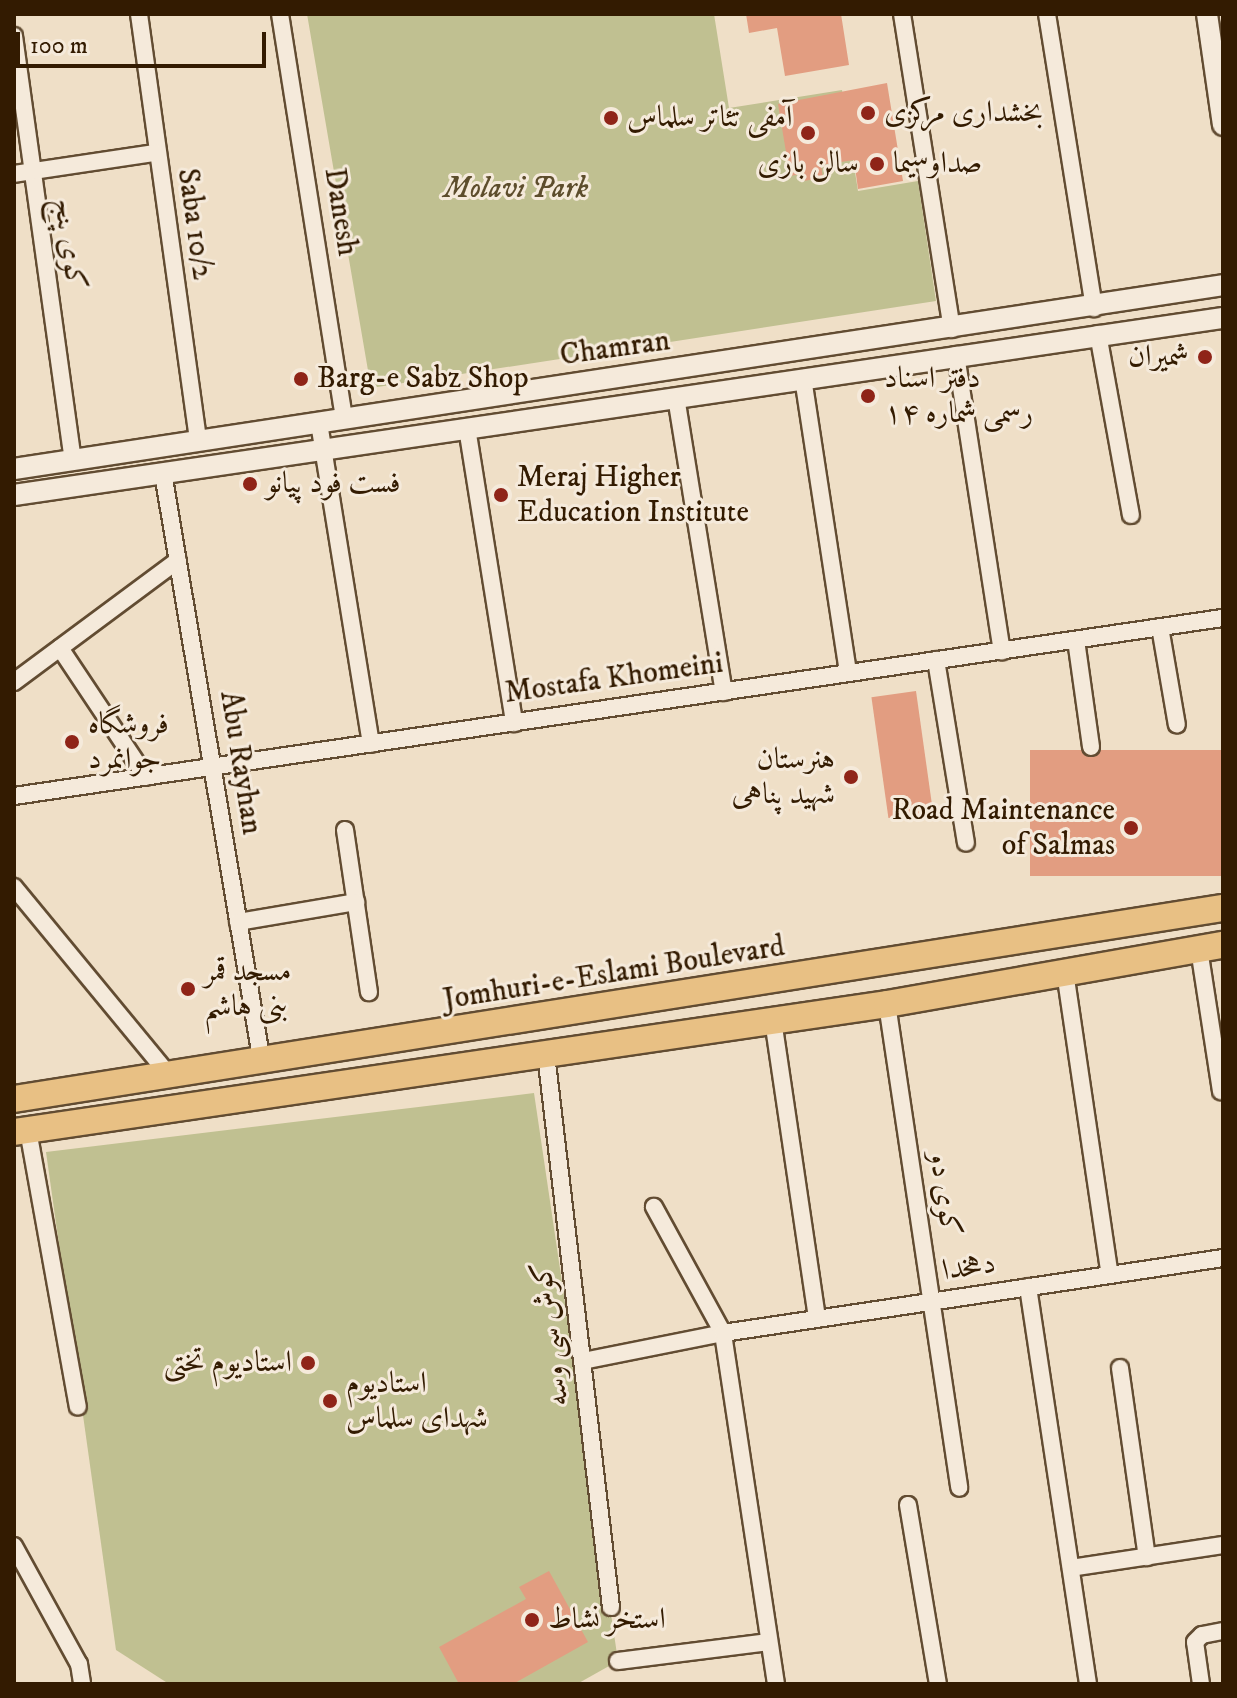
<!DOCTYPE html>
<html>
<head>
<meta charset="utf-8">
<style>
  body { margin:0 }
  #map { position:relative; width:1237px; height:1698px; overflow:hidden; background:#efdfc7; font-family:"IM FELL DW Pica",Amiri,serif }
  div>[style] { position:absolute }
  [style*='--x'] { left:calc(var(--x)*1px); top:calc(var(--y)*1px); width:calc(var(--w)*1px); rotate:calc(var(--a)*1deg) }
  .green>* { inset:0; background:#c0c091 }
  .building>* { inset:0; background:#e29d81; transform-origin:0 0 }
  .roads { filter:drop-shadow(2px 0 #624c32) drop-shadow(-2px 0 #624c32) drop-shadow(0 2px #624c32) drop-shadow(0 -2px #624c32) }
  .minor>* { height:16px; margin:-8px; padding:0 8px; transform-origin:8px; border-radius:8px; background:#f5eadb }
  .tertiary>* { height:20px; margin:-10px; padding:0 10px; transform-origin:10px; border-radius:10px; background:#f5eadb }
  .primary>* { height:26px; margin:-13px; padding:0 13px; transform-origin:13px; border-radius:13px; background:#e8c084 }
  .dots>* { width:22px; height:22px; translate:-50% -50%; box-sizing:border-box; border:4px solid #f5eadb; border-radius:50% }
  span { translate:-50% -50%; white-space:nowrap; text-align:center; line-height:1.15; -webkit-text-stroke:6px #f5eadb; paint-order:stroke }
  .poi-label { font-size:30px; color:#331b01 }
  .left { translate:0 -50%; text-align:left }
  .right { translate:-100% -50%; text-align:right }
  .park-label { font-size:30px; color:#5d4d2c; font-style:italic }
  .street-label { font-size:30px; color:#331b01 }
  .frame { position:absolute; inset:0; border:16px solid #331b01; pointer-events:none }
  .scale { position:absolute; left:16px; top:32px; width:250px; height:36px; box-sizing:border-box; border:4px solid #331b01; border-top:0; padding-left:10px; font-size:24px; line-height:28px; white-space:nowrap; color:#331b01; -webkit-text-stroke:6px #f5eadb; paint-order:stroke }
</style>
</head>
<body>
<div id="map">
  <div class="green">
    <i style="clip-path:polygon(307px 14px,714px 14px,729px 108px,842px 90px,858px 191px,918px 181px,936px 301px,371px 388px)"></i>
    <i style="clip-path:polygon(534px 1093px,618px 1661px,577px 1684px,169px 1684px,116px 1650px,46px 1152px)"></i>
  </div>
  <div class="building">
    <i style="clip-path:polygon(746px 14px,841px 14px,849px 65px,785px 76px,777px 28px,749px 33px)"></i>
    <i style="clip-path:polygon(887px 83px,903px 181px,858px 189px,854px 160px,821px 165px,823px 178px,803px 181px,802px 174px,790px 176px,778px 104px)"></i>
    <i style="left:916px;top:691px;width:122px;height:45px;rotate:82deg"></i>
    <i style="left:1223px;top:750px;width:126px;height:193px;rotate:90deg"></i>
    <i style="clip-path:polygon(549px 1571px,588px 1642px,513px 1684px,459px 1684px,439px 1647px,526px 1599px,519px 1587px)"></i>
  </div>
  <div class="roads">
    <div class="minor">
      <i style="--x:139;--y:14;--w:431;--a:82.1"></i>
      <i style="--x:280;--y:14;--w:411;--a:81"></i>
      <i style="--x:902;--y:14;--w:319;--a:81"></i>
      <i style="--x:1047;--y:14;--w:298;--a:80.9"></i>
      <i style="--x:14;--y:36;--w:428;--a:82.1"></i>
      <i style="--x:14;--y:174;--w:143;--a:-8.5"></i>
      <i style="--x:1098;--y:334;--w:184;--a:79.7"></i>
      <i style="--x:956;--y:355;--w:300;--a:81.2"></i>
      <i style="--x:803;--y:378;--w:298;--a:81.3"></i>
      <i style="--x:676;--y:397;--w:299;--a:80.8"></i>
      <i style="--x:319;--y:423;--w:325;--a:80.8"></i>
      <i style="--x:467;--y:428;--w:299;--a:80.9"></i>
      <i style="--x:163;--y:473;--w:598;--a:80.47"></i>
      <i style="--x:1160;--y:627;--w:99;--a:80.2"></i>
      <i style="--x:1076;--y:640;--w:108;--a:82"></i>
      <i style="--x:60;--y:648;--w:155;--a:56.3"></i>
      <i style="--x:936;--y:660;--w:185;--a:80.7"></i>
      <i style="--x:14;--y:682;--w:204;--a:-36.6"></i>
      <i style="--x:14;--y:796;--w:1222;--a:-8.38"></i>
      <i style="--x:345;--y:830;--w:164;--a:81.6"></i>
      <i style="--x:14;--y:887;--w:245;--a:50.5"></i>
      <i style="--x:238;--y:922;--w:120;--a:-9.6"></i>
      <i style="--x:1199;--y:949;--w:144;--a:81.2"></i>
      <i style="--x:1065;--y:972;--w:306;--a:81.6"></i>
      <i style="--x:887;--y:1004;--w:489;--a:81.5"></i>
      <i style="--x:773;--y:1020;--w:302;--a:81.6"></i>
      <i style="--x:546;--y:1054;--w:557;--a:83.3"></i>
      <i style="--x:28;--y:1130;--w:281;--a:79.8"></i>
      <i style="--x:1028;--y:1287;--w:402;--a:81.4"></i>
      <i style="--x:583;--y:1361;--w:143;--a:-11.3"></i>
      <i style="--x:723;--y:1333;--w:144;--a:-118.7"></i>
      <i style="--x:1120;--y:1368;--w:191;--a:81.9"></i>
      <i style="--x:908;--y:1505;--w:181;--a:80.5"></i>
      <i style="--x:14;--y:1546;--w:135;--a:61.2"></i>
      <i style="--x:79;--y:1664;--w:20;--a:81"></i>
      <i style="--x:1071;--y:1568;--w:154;--a:-8.6"></i>
      <i style="--x:618;--y:1661;--w:152;--a:-7.2"></i>
      <i style="--x:776;--y:1684;--w:355;--a:-98.6"></i>
      <i style="--x:723;--y:1333;--w:506;--a:-8.53"></i>
      <i style="--x:1201;--y:1684;--w:42;--a:-98.1"></i>
      <i style="--x:1195;--y:1642;--w:10;--a:-45"></i>
      <i style="--x:1202;--y:1635;--w:21;--a:-11"></i>
    </div>
    <div class="tertiary">
      <i style="--x:1207;--y:14;--w:112;--a:81.8"></i>
      <i style="--x:14;--y:469;--w:1223;--a:-8.65"></i>
      <i style="--x:14;--y:495;--w:1222;--a:-8.33"></i>
    </div>
    <div class="primary">
      <i style="--x:14;--y:1099;--w:1224;--a:-8.98"></i>
      <i style="--x:14;--y:1132;--w:882;--a:-8.34"></i>
      <i style="--x:887;--y:1004;--w:341;--a:-10"></i>
    </div>
  </div>
  <div class="dots">
    <i style="left:868px;top:113px;background:#8f2418"></i>
    <i style="left:611px;top:118px;background:#8f2418"></i>
    <i style="left:808px;top:133px;background:#8f2418"></i>
    <i style="left:877px;top:164px;background:#8f2418"></i>
    <i style="left:1205px;top:357px;background:#8f2418"></i>
    <i style="left:301px;top:379px;background:#8f2418"></i>
    <i style="left:868px;top:396px;background:#8f2418"></i>
    <i style="left:250px;top:484px;background:#8f2418"></i>
    <i style="left:501px;top:495px;background:#8f2418"></i>
    <i style="left:72px;top:742px;background:#8f2418"></i>
    <i style="left:851px;top:777px;background:#8f2418"></i>
    <i style="left:1131px;top:828px;background:#8f2418"></i>
    <i style="left:188px;top:989px;background:#8f2418"></i>
    <i style="left:308px;top:1363px;background:#8f2418"></i>
    <i style="left:330px;top:1401px;background:#8f2418"></i>
    <i style="left:532px;top:1620px;background:#8f2418"></i>
  </div>
  <div class="poi-label">
    <span class="left" style="left:884px;top:113px">بخشداری مرکزی</span>
    <span class="left" style="left:627px;top:118px">آمفی تئاتر سلماس</span>
    <span style="left:808px;top:164px">سالن بازی</span>
    <span class="left" style="left:893px;top:164px">صداوسیما</span>
    <span class="right" style="left:1189px;top:357px">شمیران</span>
    <span class="left" style="left:317px;top:379px">Barg-e Sabz Shop</span>
    <span class="left" style="left:884px;top:396px">دفتر اسناد<br>رسمی شماره ۱۴</span>
    <span class="left" style="left:517px;top:495px">Meraj Higher<br>Education Institute</span>
    <span class="left" style="left:266px;top:484px">فست فود پیانو</span>
    <span class="left" style="left:88px;top:742px">فروشگاه<br>جوانمرد</span>
    <span class="right" style="left:835px;top:777px">هنرستان<br>شهید پناهی</span>
    <span class="right" style="left:1115px;top:828px">Road Maintenance<br>of Salmas</span>
    <span class="left" style="left:204px;top:989px">مسجد قمر<br>بنی هاشم</span>
    <span class="right" style="left:292px;top:1363px">استادیوم تختی</span>
    <span class="left" style="left:346px;top:1401px">استادیوم<br>شهدای سلماس</span>
    <span class="left" style="left:548px;top:1620px">استخر نشاط</span>
  </div>
  <div class="park-label">
    <span style="left:516px;top:189px">Molavi Park</span>
  </div>
  <div class="street-label">
    <span style="left:340px;top:212px;rotate:81deg">Danesh</span>
    <span style="left:194px;top:224px;rotate:82deg">Saba 10/2</span>
    <span style="left:69px;top:244px;rotate:82deg">کوی پنج</span>
    <span style="left:615px;top:349px;rotate:-8deg">Chamran</span>
    <span style="left:614px;top:679px;rotate:-8deg">Mostafa Khomeini</span>
    <span style="left:240px;top:763px;rotate:81deg">Abu Rayhan</span>
    <span style="left:614px;top:974px;rotate:-9deg">Jomhuri-e-Eslami Boulevard</span>
    <span style="left:944px;top:1194px;rotate:82deg">کوی دو</span>
    <span style="left:969px;top:1268px;rotate:-9deg">دهخدا</span>
    <span style="left:551px;top:1334px;rotate:-97deg">کوش سی وسه</span>
  </div>
  <div class="frame"></div>
  <div class="scale">100 m</div>
</div>
</body>
</html>
